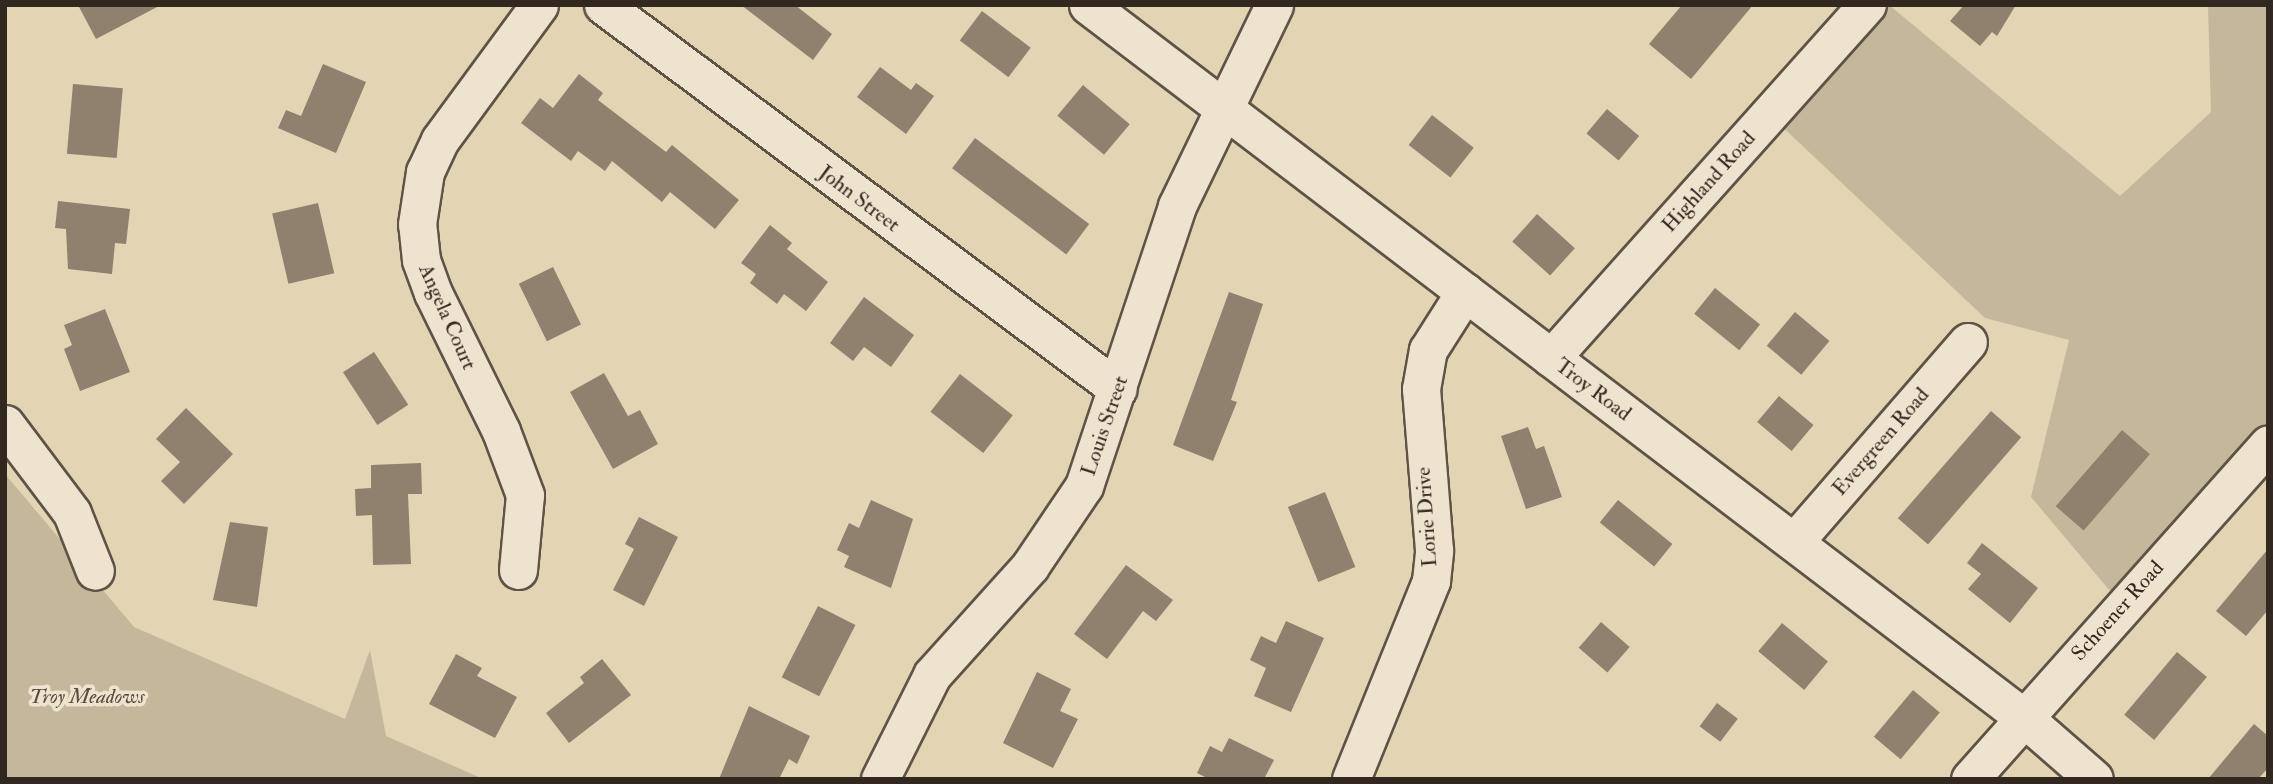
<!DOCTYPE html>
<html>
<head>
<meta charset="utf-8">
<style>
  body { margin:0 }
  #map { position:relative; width:2273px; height:784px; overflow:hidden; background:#e3d4b4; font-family:"IM FELL Double Pica",serif }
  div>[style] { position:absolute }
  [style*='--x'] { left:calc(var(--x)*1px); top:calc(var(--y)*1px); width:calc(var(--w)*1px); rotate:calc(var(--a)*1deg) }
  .green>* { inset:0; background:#c5b79b }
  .building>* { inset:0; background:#8f816d; transform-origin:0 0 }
  .roads { filter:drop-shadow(2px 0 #5f5345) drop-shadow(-2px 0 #5f5345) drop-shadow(0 2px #5f5345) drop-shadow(0 -2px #5f5345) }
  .minor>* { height:37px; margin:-18.5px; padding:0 18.5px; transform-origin:18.5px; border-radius:18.5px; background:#ede3ce }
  span { translate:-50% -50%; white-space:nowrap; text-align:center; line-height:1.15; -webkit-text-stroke:7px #ede3ce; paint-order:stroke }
  .street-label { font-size:21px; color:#332820 }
  .park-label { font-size:21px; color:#584c3f; font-style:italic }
  .frame { position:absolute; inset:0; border:7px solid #332820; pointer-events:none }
</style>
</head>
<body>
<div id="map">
  <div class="green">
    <i style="clip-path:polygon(1877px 5px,1889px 5px,2120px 196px,2211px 112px,2208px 5px,2268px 5px,2268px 430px,2126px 610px,2031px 497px,2069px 340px,1985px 318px,1774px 119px)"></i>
    <i style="clip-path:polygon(5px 474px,134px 627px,345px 719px,370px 650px,386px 736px,483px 779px,5px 779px)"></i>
  </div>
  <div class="building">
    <i style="clip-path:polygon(78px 5px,161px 5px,96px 39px)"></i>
    <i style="clip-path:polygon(741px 5px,795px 5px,832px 34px,813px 60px)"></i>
    <i style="clip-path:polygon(1682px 5px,1753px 5px,1691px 79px,1649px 44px)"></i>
    <i style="clip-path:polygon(1964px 5px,2016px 5px,1997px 36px,1992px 32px,1980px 46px,1950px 21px)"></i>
    <i style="left:982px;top:11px;width:61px;height:37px;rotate:37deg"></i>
    <i style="clip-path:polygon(323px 64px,366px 82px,336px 153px,278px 128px,286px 110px,301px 116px)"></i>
    <i style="clip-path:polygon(880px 67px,911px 90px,916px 83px,934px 96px,906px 134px,857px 97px)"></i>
    <i style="clip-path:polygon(579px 74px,603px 93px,598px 100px,666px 152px,672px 145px,739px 200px,715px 229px,670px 192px,662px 202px,612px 161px,605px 171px,578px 151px,571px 161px,521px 123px,540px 98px,553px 108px)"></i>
    <i style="left:73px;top:84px;width:50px;height:70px;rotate:5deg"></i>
    <i style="left:1083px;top:85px;width:61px;height:40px;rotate:40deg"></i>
    <i style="left:1607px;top:109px;width:42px;height:32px;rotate:40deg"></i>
    <i style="left:1432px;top:115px;width:53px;height:38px;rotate:38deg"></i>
    <i style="left:975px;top:138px;width:143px;height:38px;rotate:37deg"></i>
    <i style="clip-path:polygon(58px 201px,130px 209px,126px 244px,115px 243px,112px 274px,68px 269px,66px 229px,55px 228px)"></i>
    <i style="left:318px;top:203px;width:72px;height:47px;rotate:77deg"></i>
    <i style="left:1537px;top:214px;width:51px;height:37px;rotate:42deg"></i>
    <i style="clip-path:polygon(770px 225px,792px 243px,787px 249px,828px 282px,806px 311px,784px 294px,777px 304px,750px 283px,756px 274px,741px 263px)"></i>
    <i style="left:553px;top:267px;width:64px;height:38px;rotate:64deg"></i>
    <i style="left:1715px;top:288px;width:58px;height:33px;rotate:39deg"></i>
    <i style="clip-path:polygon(1229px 292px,1263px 304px,1231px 400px,1237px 402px,1213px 461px,1173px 445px)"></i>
    <i style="clip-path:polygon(864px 297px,914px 335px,891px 367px,864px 347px,853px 361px,830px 343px)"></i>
    <i style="clip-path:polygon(105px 309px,130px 372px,80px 391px,64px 349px,72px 345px,64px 325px)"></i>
    <i style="left:1795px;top:312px;width:45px;height:44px;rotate:40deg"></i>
    <i style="left:374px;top:352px;width:63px;height:37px;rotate:57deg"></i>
    <i style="clip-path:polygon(604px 373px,628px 416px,640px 410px,658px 444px,613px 469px,570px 392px)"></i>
    <i style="left:960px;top:374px;width:67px;height:48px;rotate:38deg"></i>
    <i style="left:1779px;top:396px;width:45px;height:34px;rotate:40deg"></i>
    <i style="clip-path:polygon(186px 408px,233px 454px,184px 504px,161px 481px,180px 462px,156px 439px)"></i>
    <i style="left:1991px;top:411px;width:40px;height:142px;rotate:41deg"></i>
    <i style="clip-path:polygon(1528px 427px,1536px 449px,1544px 446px,1562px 497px,1526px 509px,1501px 436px)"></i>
    <i style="left:2122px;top:430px;width:37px;height:101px;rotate:41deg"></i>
    <i style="clip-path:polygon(421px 463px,422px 494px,408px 494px,411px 564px,373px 565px,372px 515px,356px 516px,355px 489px,371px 488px,371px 465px)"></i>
    <i style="left:1325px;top:492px;width:81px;height:40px;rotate:68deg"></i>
    <i style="clip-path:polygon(871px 500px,913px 519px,891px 588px,844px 567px,849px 556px,837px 550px,849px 523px,859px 528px)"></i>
    <i style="left:1618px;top:500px;width:70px;height:29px;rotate:39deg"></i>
    <i style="clip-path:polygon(639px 517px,678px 537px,644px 606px,613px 590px,634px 549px,625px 544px)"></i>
    <i style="clip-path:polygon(230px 522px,268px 527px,257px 607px,213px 600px)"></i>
    <i style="clip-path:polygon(1982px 543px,2038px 588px,2010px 623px,1968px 589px,1981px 574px,1967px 563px)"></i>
    <i style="clip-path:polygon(2268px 549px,2268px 610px,2246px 636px,2216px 611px)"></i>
    <i style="clip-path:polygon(1126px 565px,1173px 600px,1156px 621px,1143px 611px,1107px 659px,1074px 634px)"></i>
    <i style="left:818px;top:606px;width:42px;height:80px;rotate:27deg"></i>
    <i style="clip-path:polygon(1286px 621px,1324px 638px,1291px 712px,1254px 696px,1266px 668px,1250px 660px,1261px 636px,1276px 643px)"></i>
    <i style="left:1601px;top:622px;width:38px;height:34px;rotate:41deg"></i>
    <i style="left:1782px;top:623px;width:60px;height:37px;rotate:40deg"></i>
    <i style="left:2177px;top:652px;width:39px;height:82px;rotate:40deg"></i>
    <i style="clip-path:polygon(456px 654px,482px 668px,477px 676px,517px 697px,495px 738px,429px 704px)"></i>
    <i style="clip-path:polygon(602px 659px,631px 695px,569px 743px,546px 713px,584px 683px,580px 677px)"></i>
    <i style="clip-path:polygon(1037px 672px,1071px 689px,1060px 711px,1078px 719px,1053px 768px,1003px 743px)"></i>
    <i style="left:1913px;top:690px;width:35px;height:61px;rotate:40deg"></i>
    <i style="left:1717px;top:703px;width:26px;height:29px;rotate:37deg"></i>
    <i style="clip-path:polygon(749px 706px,810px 736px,797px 764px,789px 759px,779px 779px,719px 779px)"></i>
    <i style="clip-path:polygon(2254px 724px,2268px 736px,2268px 768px,2258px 779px,2208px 779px)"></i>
    <i style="clip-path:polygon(1229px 738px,1274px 760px,1264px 779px,1209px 779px,1197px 773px,1210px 746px,1222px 752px)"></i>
  </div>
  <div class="roads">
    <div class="minor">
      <i style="--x:603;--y:5;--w:642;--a:36.71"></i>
      <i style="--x:1088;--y:5;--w:1175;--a:37.29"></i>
      <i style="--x:2023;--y:717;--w:94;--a:41.1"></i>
      <i style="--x:1551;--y:358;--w:474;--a:-48.2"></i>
      <i style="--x:5;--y:424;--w:111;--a:53"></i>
      <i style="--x:72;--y:513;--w:62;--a:68.4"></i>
      <i style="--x:1794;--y:542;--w:265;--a:-49"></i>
      <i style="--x:518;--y:570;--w:75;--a:-84.7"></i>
      <i style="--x:525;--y:495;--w:68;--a:-110.6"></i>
      <i style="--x:501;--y:431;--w:154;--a:-116.2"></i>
      <i style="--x:433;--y:293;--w:35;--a:-110"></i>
      <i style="--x:421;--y:260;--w:36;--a:-96"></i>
      <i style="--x:417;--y:224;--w:53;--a:-81.3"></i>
      <i style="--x:425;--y:172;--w:35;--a:-65"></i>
      <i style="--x:440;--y:140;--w:167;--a:-53.7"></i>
      <i style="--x:880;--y:779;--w:116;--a:-63.4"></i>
      <i style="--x:932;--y:675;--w:147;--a:-48"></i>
      <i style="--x:1030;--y:566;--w:97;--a:-56"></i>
      <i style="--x:1084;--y:486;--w:295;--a:-71.6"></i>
      <i style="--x:1177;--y:206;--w:223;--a:-64.2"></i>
      <i style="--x:1351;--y:779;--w:214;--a:-68"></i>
      <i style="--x:1431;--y:581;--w:31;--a:-84"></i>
      <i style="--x:1434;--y:550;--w:162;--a:-94.6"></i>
      <i style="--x:1421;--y:389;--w:40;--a:-80"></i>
      <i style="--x:1428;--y:350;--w:69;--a:-57.5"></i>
      <i style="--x:1970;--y:779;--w:448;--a:-48.3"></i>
    </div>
  </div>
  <div class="street-label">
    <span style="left:1709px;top:182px;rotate:-48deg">Highland Road</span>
    <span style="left:859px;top:199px;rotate:37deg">John Street</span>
    <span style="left:447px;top:317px;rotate:66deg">Angela Court</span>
    <span style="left:1593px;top:390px;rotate:37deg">Troy Road</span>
    <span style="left:1105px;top:426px;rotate:-71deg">Louis Street</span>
    <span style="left:1881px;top:442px;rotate:-49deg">Evergreen Road</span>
    <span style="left:1427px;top:517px;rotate:-94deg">Lorie Drive</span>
    <span style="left:2118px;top:611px;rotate:-48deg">Schoener Road</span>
  </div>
  <div class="park-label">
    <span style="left:87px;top:697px">Troy Meadows</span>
  </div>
  <div class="frame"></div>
</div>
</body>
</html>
